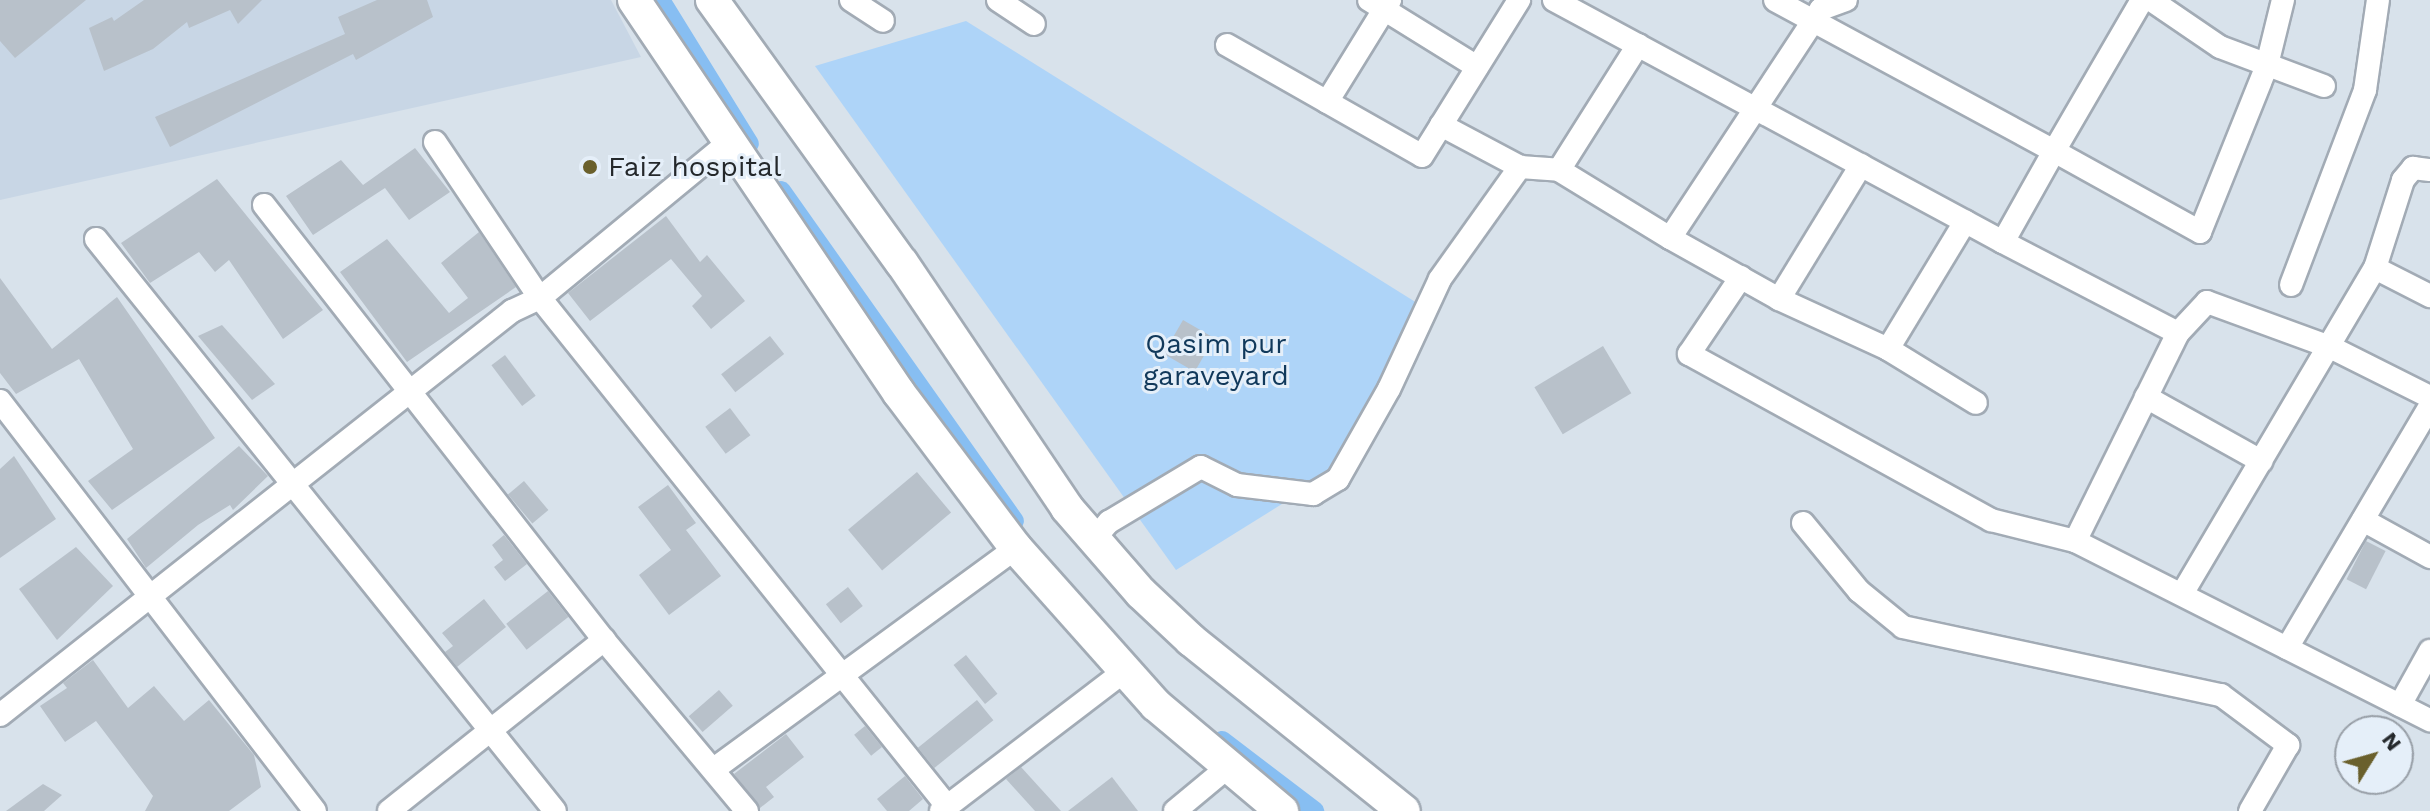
<!DOCTYPE html>
<html>
<head>
<meta charset="utf-8">
<style>
  body { margin:0 }
  #map { position:relative; width:2430px; height:811px; overflow:hidden; background:#d8e2eb; font-family:"Work Sans",sans-serif }
  div>[style] { position:absolute }
  [style*='--x'] { left:calc(var(--x)*1px); top:calc(var(--y)*1px); width:calc(var(--w)*1px); rotate:calc(var(--a)*1deg) }
  .built>* { inset:0; background:#c8d6e5 }
  .green>* { inset:0; background:#aed4f8 }
  .canal>* { height:20px; margin:-10px; padding:0 10px; transform-origin:10px; border-radius:10px; background:#87bef2 }
  .building>* { inset:0; background:#b8c1ca; transform-origin:0 0 }
  .roads { filter:drop-shadow(2px 0 #a2abb5) drop-shadow(-2px 0 #a2abb5) drop-shadow(0 2px #a2abb5) drop-shadow(0 -2px #a2abb5) }
  .street>* { height:22px; margin:-11px; padding:0 11px; transform-origin:11px; border-radius:11px; background:#fff }
  .secondary>* { height:32px; margin:-16px; padding:0 16px; transform-origin:16px; border-radius:16px; background:#fff }
  .dots>* { width:22px; height:22px; translate:-50% -50%; box-sizing:border-box; border:4px solid #e5eff9; border-radius:50% }
  span { translate:-50% -50%; white-space:nowrap; text-align:center; line-height:1.15; -webkit-text-stroke:6px #e5eff9; paint-order:stroke }
  .poi-label { font-size:28px; color:#24282b }
  .left { translate:0 -50%; text-align:left }
  .park-label { font-size:28px; color:#11395b }
  .north { position:absolute; left:2334px; top:715px; width:80px; height:80px; box-sizing:border-box; background:#e5eff9; border:2px solid #989fa7; border-radius:50%; rotate:53deg; font-size:22px; font-weight:700; line-height:32px; text-align:center; color:#24282b }
  .north::after { content:''; display:block; margin:auto; width:28px; height:36px; background:#6a602c; clip-path:polygon(50% 0,100% 100%,50% 72%,0 100%) }
</style>
</head>
<body>
<div id="map">
  <div class="built">
    <i style="clip-path:polygon(0 0,611px 0,641px 57px,0 200px)"></i>
  </div>
  <div class="green">
    <i style="clip-path:polygon(966px 21px,1417px 303px,1351px 461px,1176px 570px,815px 66px)"></i>
  </div>
  <div class="canal">
    <i style="--x:660;--y:0;--w:169;--a:58.3"></i>
    <i style="--x:781;--y:191;--w:404;--a:54.8"></i>
    <i style="--x:1222;--y:741;--w:116;--a:37.3"></i>
  </div>
  <div class="building">
    <i style="clip-path:polygon(0 0,86px 0,15px 58px,0 41px)"></i>
    <i style="clip-path:polygon(144px 0,262px 0,238px 24px,230px 10px,189px 28px,187px 22px,153px 49px,104px 71px,89px 28px,112px 17px,114px 21px)"></i>
    <i style="clip-path:polygon(377px 0,427px 0,433px 17px,356px 60px,353px 54px,170px 147px,155px 117px,345px 34px,338px 17px)"></i>
    <i style="clip-path:polygon(415px 148px,450px 192px,409px 220px,385px 188px,313px 235px,286px 196px,341px 160px,363px 185px)"></i>
    <i style="clip-path:polygon(217px 179px,323px 310px,283px 339px,229px 260px,215px 272px,199px 252px,150px 283px,121px 243px)"></i>
    <i style="clip-path:polygon(666px 216px,700px 262px,707px 255px,745px 301px,711px 329px,692px 306px,702px 296px,671px 259px,590px 321px,568px 293px)"></i>
    <i style="clip-path:polygon(479px 232px,516px 287px,407px 362px,340px 272px,387px 239px,449px 313px,468px 298px,441px 263px)"></i>
    <i style="clip-path:polygon(0 278px,52px 349px,117px 297px,215px 438px,112px 510px,88px 481px,133px 449px,79px 359px,16px 394px,0 373px)"></i>
    <i style="left:1183px;top:320px;width:36px;height:39px;rotate:30deg"></i>
    <i style="clip-path:polygon(222px 325px,275px 384px,252px 400px,198px 336px)"></i>
    <i style="left:770px;top:336px;width:23px;height:62px;rotate:52deg"></i>
    <i style="left:1603px;top:346px;width:55px;height:80px;rotate:59deg"></i>
    <i style="left:505px;top:355px;width:51px;height:17px;rotate:53deg"></i>
    <i style="left:730px;top:408px;width:34px;height:31px;rotate:53deg"></i>
    <i style="clip-path:polygon(239px 446px,268px 476px,233px 510px,230px 505px,198px 525px,146px 568px,127px 539px)"></i>
    <i style="clip-path:polygon(14px 456px,56px 519px,0 558px,0 469px)"></i>
    <i style="left:917px;top:472px;width:53px;height:90px;rotate:50deg"></i>
    <i style="left:524px;top:481px;width:38px;height:21px;rotate:50deg"></i>
    <i style="clip-path:polygon(668px 485px,696px 523px,686px 530px,721px 576px,669px 615px,639px 575px,671px 550px,638px 507px)"></i>
    <i style="clip-path:polygon(504px 535px,527px 564px,505px 581px,494px 567px,503px 560px,492px 545px)"></i>
    <i style="left:2366px;top:541px;width:22px;height:43px;rotate:27deg"></i>
    <i style="clip-path:polygon(76px 547px,113px 586px,57px 640px,19px 589px)"></i>
    <i style="left:848px;top:587px;width:24px;height:28px;rotate:52deg"></i>
    <i style="left:548px;top:591px;width:33px;height:53px;rotate:52deg"></i>
    <i style="clip-path:polygon(484px 599px,506px 627px,457px 667px,445px 652px,453px 646px,442px 633px)"></i>
    <i style="left:966px;top:655px;width:50px;height:16px;rotate:51deg"></i>
    <i style="clip-path:polygon(93px 660px,128px 708px,154px 686px,184px 721px,209px 700px,254px 755px,261px 787px,229px 811px,145px 811px,153px 796px,96px 721px,65px 742px,40px 706px,67px 688px,63px 683px)"></i>
    <i style="left:719px;top:690px;width:21px;height:40px;rotate:49deg"></i>
    <i style="left:977px;top:700px;width:26px;height:76px;rotate:51deg"></i>
    <i style="left:865px;top:726px;width:27px;height:14px;rotate:51deg"></i>
    <i style="clip-path:polygon(786px 734px,804px 757px,766px 787px,774px 797px,760px 808px,734px 774px)"></i>
    <i style="clip-path:polygon(1021px 767px,1061px 811px,1035px 811px,1006px 779px)"></i>
    <i style="clip-path:polygon(905px 776px,923px 799px,909px 811px,887px 811px,877px 799px)"></i>
    <i style="clip-path:polygon(1112px 777px,1138px 811px,1068px 811px)"></i>
    <i style="clip-path:polygon(43px 784px,62px 795px,44px 811px,6px 811px)"></i>
  </div>
  <div class="roads">
    <div class="street">
      <i style="--x:851;--y:0;--w:38;--a:33"></i>
      <i style="--x:998;--y:0;--w:43;--a:33.7"></i>
      <i style="--x:1369;--y:0;--w:127;--a:31.8"></i>
      <i style="--x:1554;--y:0;--w:510;--a:28.32"></i>
      <i style="--x:2003;--y:242;--w:104;--a:-60.7"></i>
      <i style="--x:2054;--y:151;--w:317;--a:-151.6"></i>
      <i style="--x:1846;--y:0;--w:27;--a:160"></i>
      <i style="--x:1821;--y:9;--w:274;--a:123.4"></i>
      <i style="--x:1670;--y:238;--w:125;--a:29.2"></i>
      <i style="--x:1779;--y:299;--w:120;--a:24.6"></i>
      <i style="--x:1888;--y:349;--w:103;--a:31.5"></i>
      <i style="--x:2142;--y:0;--w:175;--a:120.2"></i>
      <i style="--x:2054;--y:151;--w:167;--a:29"></i>
      <i style="--x:2200;--y:232;--w:180;--a:-68.1"></i>
      <i style="--x:2267;--y:65;--w:67;--a:-76.2"></i>
      <i style="--x:2151;--y:0;--w:83;--a:34.3"></i>
      <i style="--x:2220;--y:47;--w:111;--a:20.6"></i>
      <i style="--x:1227;--y:45;--w:224;--a:29.6"></i>
      <i style="--x:1422;--y:156;--w:184;--a:-58.1"></i>
      <i style="--x:1327;--y:102;--w:120;--a:-58.3"></i>
      <i style="--x:1441;--y:125;--w:89;--a:28"></i>
      <i style="--x:1520;--y:167;--w:39;--a:4"></i>
      <i style="--x:1559;--y:170;--w:130;--a:31.5"></i>
      <i style="--x:435;--y:142;--w:188;--a:56.1"></i>
      <i style="--x:540;--y:298;--w:244;--a:-39.5"></i>
      <i style="--x:1559;--y:170;--w:148;--a:-57.7"></i>
      <i style="--x:264;--y:205;--w:552;--a:51.99"></i>
      <i style="--x:604;--y:640;--w:223;--a:50.1"></i>
      <i style="--x:96;--y:239;--w:733;--a:51.25"></i>
      <i style="--x:2003;--y:242;--w:197;--a:27.5"></i>
      <i style="--x:2375;--y:268;--w:62;--a:27"></i>
      <i style="--x:1741;--y:277;--w:93;--a:124"></i>
      <i style="--x:1689;--y:354;--w:345;--a:28.8"></i>
      <i style="--x:1991;--y:520;--w:87;--a:14"></i>
      <i style="--x:2291;--y:285;--w:209;--a:-69.2"></i>
      <i style="--x:2365;--y:90;--w:91;--a:-81.8"></i>
      <i style="--x:1779;--y:299;--w:157;--a:-58.5"></i>
      <i style="--x:1888;--y:349;--w:149;--a:-58.8"></i>
      <i style="--x:2146;--y:397;--w:132;--a:29.1"></i>
      <i style="--x:2430;--y:397;--w:112;--a:-153.4"></i>
      <i style="--x:2330;--y:347;--w:131;--a:-159.9"></i>
      <i style="--x:2207;--y:302;--w:42;--a:133.1"></i>
      <i style="--x:2178;--y:333;--w:232;--a:116.3"></i>
      <i style="--x:2075;--y:541;--w:398;--a:26.8"></i>
      <i style="--x:0;--y:401;--w:517;--a:52.47"></i>
      <i style="--x:2363;--y:520;--w:77;--a:28.9"></i>
      <i style="--x:1803;--y:523;--w:88;--a:50.5"></i>
      <i style="--x:1859;--y:591;--w:57;--a:39.3"></i>
      <i style="--x:1903;--y:627;--w:325;--a:12.1"></i>
      <i style="--x:2221;--y:695;--w:84;--a:36.7"></i>
      <i style="--x:2288;--y:745;--w:76;--a:119.9"></i>
      <i style="--x:1094;--y:539;--w:23;--a:-49"></i>
      <i style="--x:1109;--y:522;--w:107;--a:-30.9"></i>
      <i style="--x:1201;--y:467;--w:40;--a:26.6"></i>
      <i style="--x:1237;--y:485;--w:77;--a:6.8"></i>
      <i style="--x:1313;--y:494;--w:29;--a:-31"></i>
      <i style="--x:1338;--y:479;--w:103;--a:-60.5"></i>
      <i style="--x:1389;--y:389;--w:121;--a:-65.1"></i>
      <i style="--x:1440;--y:279;--w:138;--a:-54.5"></i>
      <i style="--x:2182;--y:594;--w:379;--a:-59.4"></i>
      <i style="--x:2375;--y:268;--w:92;--a:-72.3"></i>
      <i style="--x:2403;--y:180;--w:16;--a:-50"></i>
      <i style="--x:2413;--y:168;--w:17;--a:7"></i>
      <i style="--x:2287;--y:648;--w:281;--a:-59.4"></i>
      <i style="--x:2400;--y:705;--w:62;--a:-60.9"></i>
      <i style="--x:0;--y:715;--w:652;--a:-38.28"></i>
      <i style="--x:512;--y:311;--w:31;--a:-25"></i>
      <i style="--x:540;--y:298;--w:651;--a:51.3"></i>
      <i style="--x:714;--y:769;--w:374;--a:-36.2"></i>
      <i style="--x:389;--y:811;--w:275;--a:-38.5"></i>
      <i style="--x:941;--y:811;--w:231;--a:-37.3"></i>
      <i style="--x:1175;--y:811;--w:69;--a:-39.7"></i>
    </div>
    <div class="secondary">
      <i style="--x:634;--y:0;--w:474;--a:56"></i>
      <i style="--x:899;--y:393;--w:194;--a:53"></i>
      <i style="--x:1016;--y:548;--w:210;--a:48.3"></i>
      <i style="--x:1156;--y:705;--w:165;--a:40.1"></i>
      <i style="--x:712;--y:0;--w:324;--a:54.2"></i>
      <i style="--x:902;--y:263;--w:295;--a:56"></i>
      <i style="--x:1067;--y:508;--w:113;--a:49"></i>
      <i style="--x:1141;--y:593;--w:69;--a:43.2"></i>
      <i style="--x:1191;--y:640;--w:273;--a:38.8"></i>
    </div>
  </div>
  <div class="dots">
    <i style="left:590px;top:167px;background:#6a602c"></i>
  </div>
  <div class="poi-label">
    <span class="left" style="left:608px;top:167px">Faiz hospital</span>
  </div>
  <div class="park-label">
    <span style="left:1216px;top:360px">Qasim pur<br>garaveyard</span>
  </div>
  <div class="north">N</div>
</div>
</body>
</html>
